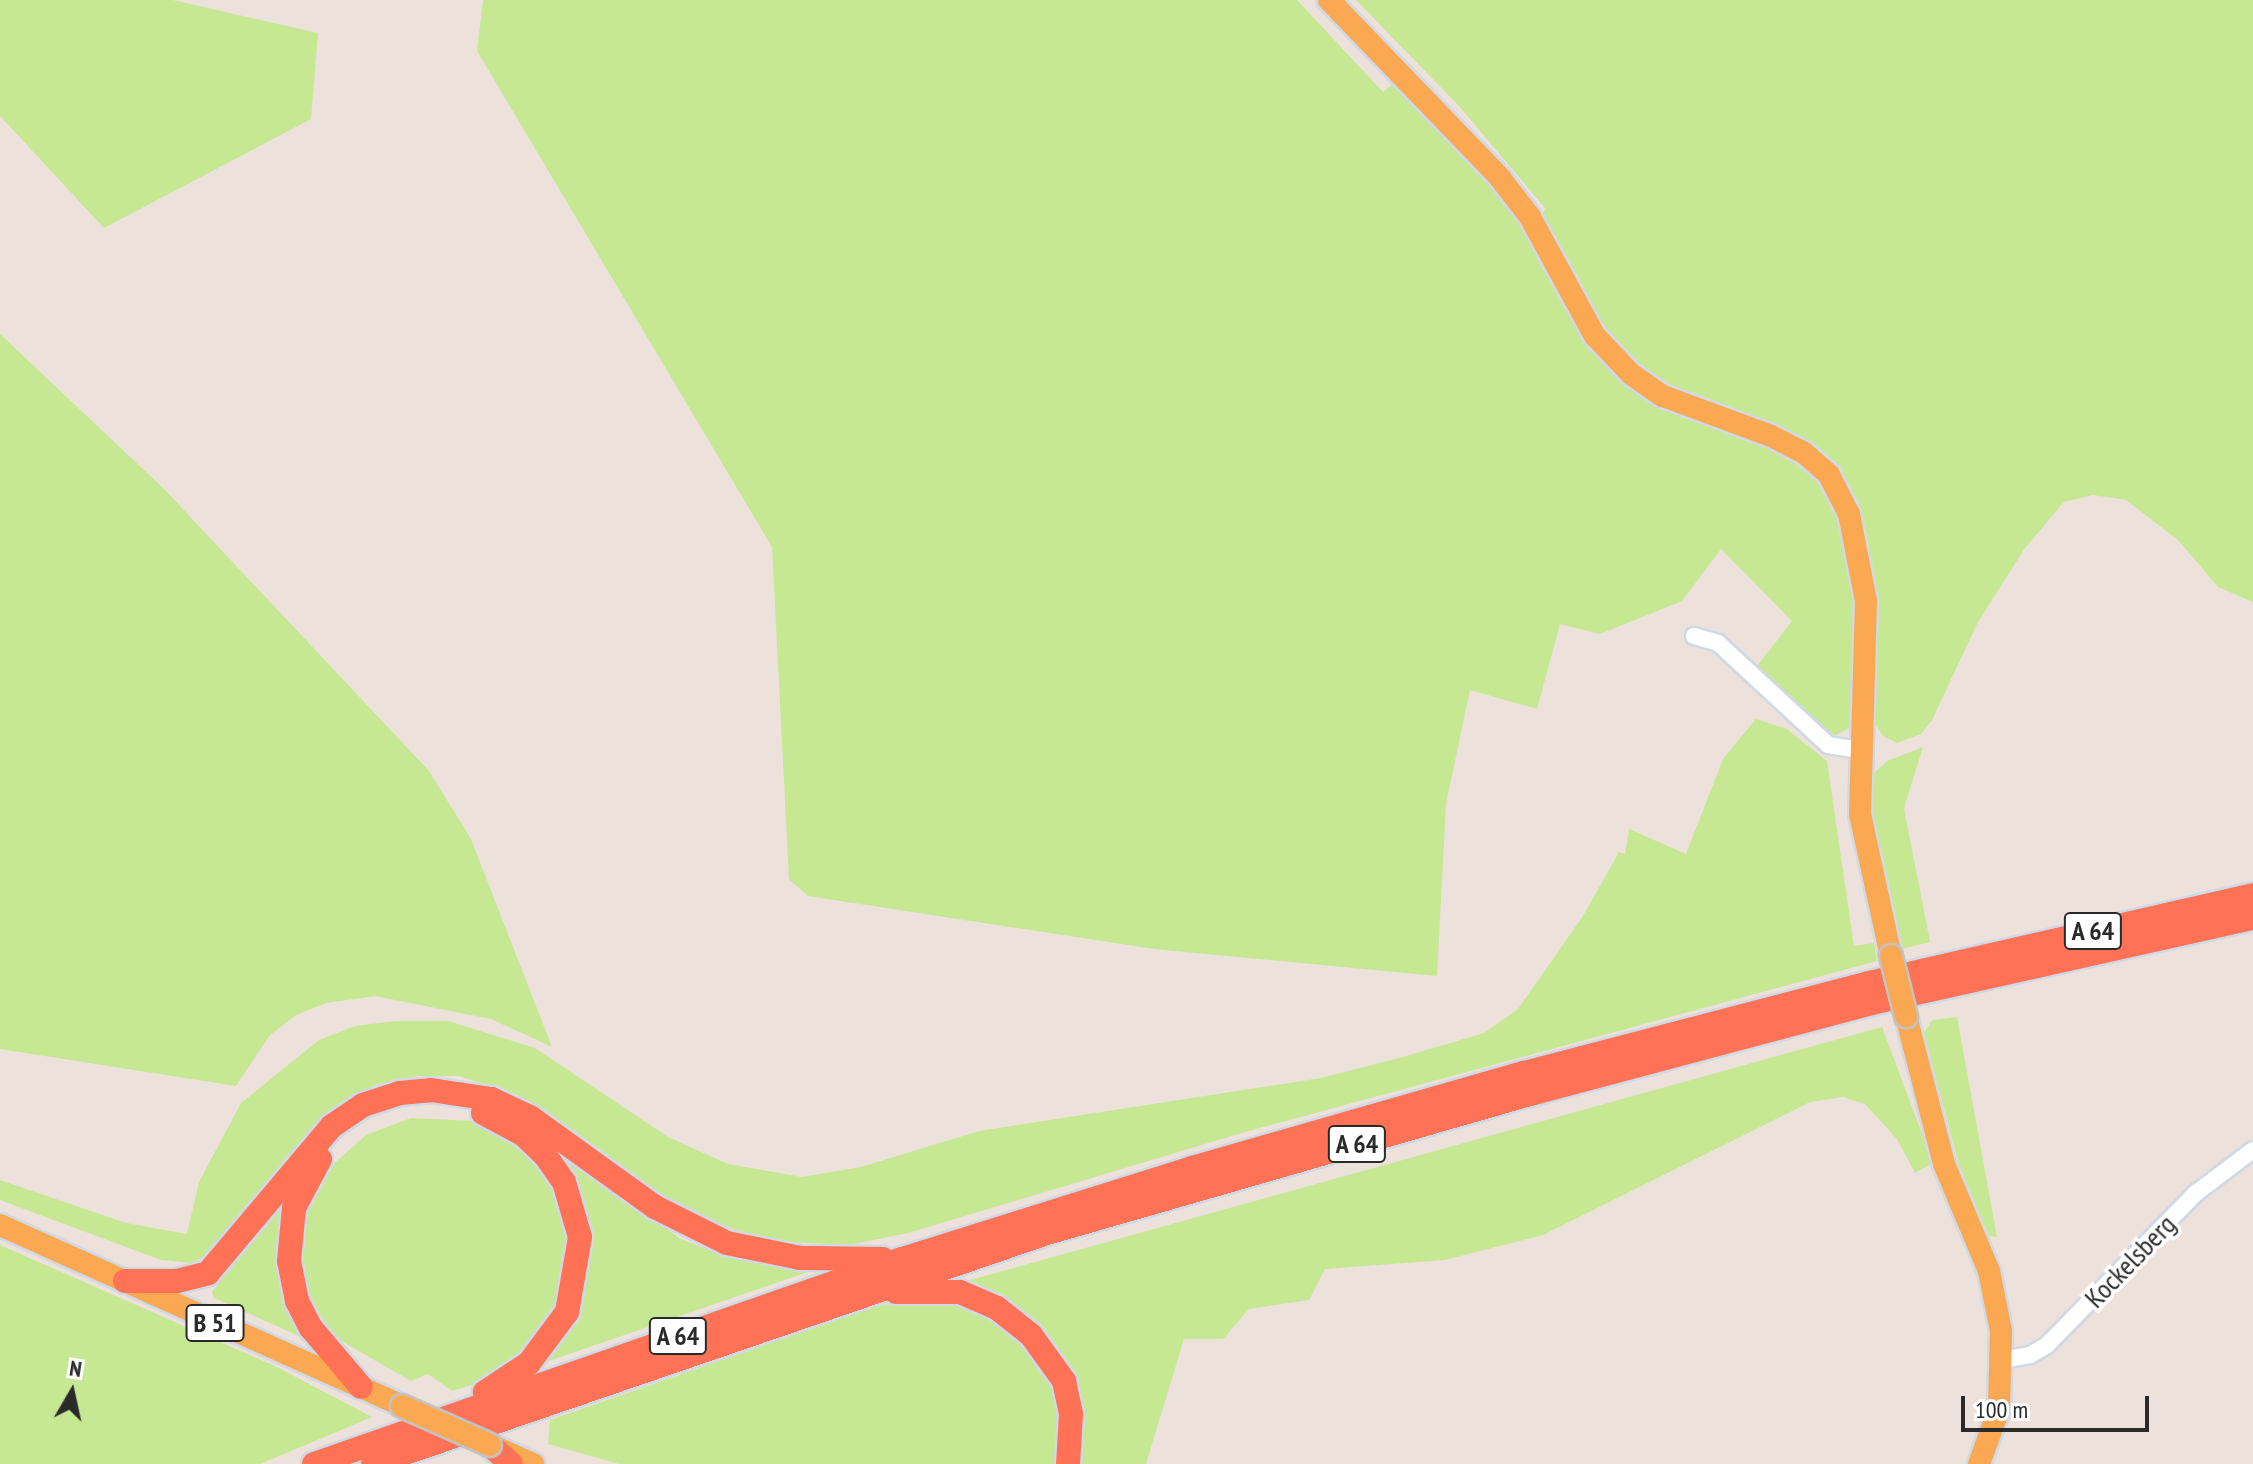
<!DOCTYPE html>
<html>
<head>
<meta charset="utf-8">
<style>
  body { margin:0 }
  #map { position:relative; width:2253px; height:1464px; overflow:hidden; background:#ede1db; font-family:"PT Sans Narrow",sans-serif }
  div>[style] { position:absolute }
  [style*='--x'] { left:calc(var(--x)*1px); top:calc(var(--y)*1px); width:calc(var(--w)*1px); rotate:calc(var(--a)*1deg) }
  .green>* { inset:0; background:#c6e893 }
  .roads { filter:drop-shadow(2px 0 #d0d9e4) drop-shadow(-2px 0 #d0d9e4) drop-shadow(0 2px #d0d9e4) drop-shadow(0 -2px #d0d9e4) }
  .minor>* { height:16px; margin:-8px; padding:0 8px; transform-origin:8px; border-radius:8px; background:#fff }
  .major>* { height:22px; margin:-11px; padding:0 11px; transform-origin:11px; border-radius:11px; background:#fba853 }
  .highway>* { height:24px; margin:-12px; padding:0 12px; transform-origin:12px; border-radius:12px; background:#ff7255 }
  .bridges { filter:drop-shadow(2px 0 #c3c3c3) drop-shadow(-2px 0 #c3c3c3) drop-shadow(0 2px #c3c3c3) drop-shadow(0 -2px #c3c3c3) }
  .major-bridge>* { height:22px; margin:-11px; padding:0 11px; transform-origin:11px; border-radius:11px; background:#fba853 }
  span { translate:-50% -50%; white-space:nowrap; text-align:center; line-height:1.15; -webkit-text-stroke:7px #fff; paint-order:stroke }
  .shield-label span { padding:2px 6px; background:#fff; border:2px solid; border-radius:6px; -webkit-text-stroke-width:0 }
  .shield-label { font-size:26px; color:#2a2a2a; font-weight:700 }
  .street-label { font-size:28px; color:#2a2a2a }
  .north { position:absolute; left:32px; top:1352px; width:80px; height:80px; -webkit-text-stroke:6px #fff; paint-order:stroke; rotate:9deg; font-size:22px; font-weight:700; line-height:32px; text-align:center; color:#2a2a2a }
  .north::after { content:''; display:block; margin:auto; width:28px; height:36px; background:#2a2a2a; clip-path:polygon(50% 0,100% 100%,50% 72%,0 100%) }
  .scale { position:absolute; left:1961px; top:1396px; width:188px; height:36px; box-sizing:border-box; border:4px solid #2a2a2a; border-top:0; padding-left:10px; font-size:24px; line-height:28px; white-space:nowrap; color:#2a2a2a; -webkit-text-stroke:6px #fff; paint-order:stroke }
</style>
</head>
<body>
<div id="map">
  <div class="green">
    <i style="clip-path:polygon(0 0,173px 0,318px 33px,311px 119px,104px 228px,0 116px)"></i>
    <i style="clip-path:polygon(483px 0,1297px 0,1383px 92px,1403px 75px,1537px 229px,1545px 208px,1459px 106px,1356px 0,2253px 0,2253px 602px,2218px 587px,2178px 540px,2126px 500px,2093px 495px,2064px 502px,2025px 548px,1978px 622px,1932px 720px,1921px 734px,1897px 743px,1883px 736px,1872px 719px,1876px 596px,1858px 509px,1839px 471px,1810px 443px,1733px 410px,1823px 485px,1839px 517px,1851px 567px,1857px 637px,1849px 728px,1836px 735px,1824px 732px,1754px 670px,1792px 621px,1721px 549px,1682px 601px,1600px 634px,1560px 624px,1537px 709px,1470px 690px,1446px 804px,1437px 976px,1154px 949px,808px 896px,789px 879px,772px 547px,477px 51px)"></i>
    <i style="clip-path:polygon(0 334px,164px 489px,429px 771px,471px 839px,552px 1047px,491px 1019px,375px 996px,326px 1003px,296px 1015px,270px 1035px,236px 1086px,0 1049px)"></i>
    <i style="clip-path:polygon(1756px 719px,1787px 729px,1827px 761px,1854px 946px,1874px 943px,1877px 961px,1245px 1132px,908px 1233px,849px 1245px,787px 1242px,736px 1230px,686px 1210px,505px 1092px,459px 1076px,418px 1076px,378px 1084px,329px 1111px,211px 1253px,191px 1263px,161px 1260px,0 1200px,0 1180px,126px 1223px,187px 1234px,199px 1182px,241px 1103px,319px 1040px,355px 1026px,396px 1021px,448px 1021px,535px 1048px,668px 1137px,728px 1164px,802px 1177px,861px 1167px,979px 1131px,1321px 1078px,1403px 1057px,1484px 1033px,1518px 1009px,1583px 916px,1619px 852px,1625px 854px,1629px 829px,1686px 854px,1723px 759px)"></i>
    <i style="clip-path:polygon(1923px 747px,1904px 808px,1930px 942px,1902px 949px,1879px 869px,1869px 788px,1875px 772px,1887px 761px)"></i>
    <i style="clip-path:polygon(1957px 1017px,1997px 1237px,1989px 1236px,1959px 1165px,1924px 1033px,1932px 1020px)"></i>
    <i style="clip-path:polygon(1882px 1027px,1933px 1163px,1915px 1173px,1897px 1139px,1865px 1104px,1843px 1097px,1810px 1102px,1543px 1235px,1445px 1260px,1325px 1269px,1309px 1300px,1249px 1309px,1223px 1339px,1184px 1339px,1146px 1464px,1082px 1464px,1084px 1409px,1063px 1356px,1038px 1324px,1001px 1299px,963px 1282px)"></i>
    <i style="clip-path:polygon(411px 1118px,476px 1121px,519px 1143px,552px 1178px,571px 1223px,569px 1289px,535px 1347px,478px 1383px,452px 1391px,428px 1374px,411px 1381px,327px 1333px,305px 1289px,300px 1258px,307px 1210px,330px 1167px,366px 1135px)"></i>
    <i style="clip-path:polygon(554px 1142px,679px 1238px,718px 1254px,808px 1272px,546px 1362px,583px 1302px,593px 1231px,581px 1195px,550px 1148px)"></i>
    <i style="clip-path:polygon(286px 1196px,300px 1332px,299px 1336px,214px 1298px,212px 1292px)"></i>
    <i style="clip-path:polygon(0 1245px,275px 1366px,372px 1417px,260px 1464px,0 1464px)"></i>
    <i style="clip-path:polygon(939px 1298px,974px 1307px,1025px 1342px,1056px 1395px,1064px 1431px,1059px 1464px,619px 1464px,548px 1444px,550px 1420px,879px 1305px)"></i>
  </div>
  <div class="roads">
    <div class="minor">
      <i style="--x:1694;--y:636;--w:25;--a:16"></i>
      <i style="--x:1718;--y:643;--w:150;--a:42.8"></i>
      <i style="--x:1828;--y:745;--w:32;--a:9"></i>
      <i style="--x:2002;--y:1360;--w:28;--a:-10"></i>
      <i style="--x:2030;--y:1355;--w:20;--a:-30"></i>
      <i style="--x:2047;--y:1345;--w:213;--a:-45.6"></i>
      <i style="--x:2196;--y:1193;--w:71;--a:-37"></i>
    </div>
    <div class="major">
      <i style="--x:1329;--y:0;--w:247;--a:46.1"></i>
      <i style="--x:1500;--y:178;--w:49;--a:52.4"></i>
      <i style="--x:1530;--y:217;--w:136;--a:61.4"></i>
      <i style="--x:1595;--y:336;--w:52;--a:46.5"></i>
      <i style="--x:1631;--y:374;--w:39;--a:35"></i>
      <i style="--x:1663;--y:396;--w:115;--a:20.3"></i>
      <i style="--x:1771;--y:436;--w:36;--a:27"></i>
      <i style="--x:1803;--y:452;--w:35;--a:41"></i>
      <i style="--x:1829;--y:475;--w:44;--a:62.9"></i>
      <i style="--x:1849;--y:514;--w:89;--a:78.9"></i>
      <i style="--x:1866;--y:601;--w:213;--a:91.6"></i>
      <i style="--x:1860;--y:814;--w:145;--a:77.7"></i>
      <i style="--x:1906;--y:1016;--w:153;--a:75.6"></i>
      <i style="--x:1944;--y:1164;--w:116;--a:67.2"></i>
      <i style="--x:1989;--y:1271;--w:61;--a:78.7"></i>
      <i style="--x:2001;--y:1331;--w:78;--a:91.5"></i>
      <i style="--x:1999;--y:1409;--w:59;--a:110"></i>
      <i style="--x:0;--y:1225;--w:441;--a:24.2"></i>
      <i style="--x:495;--y:1447;--w:42;--a:24.1"></i>
    </div>
    <div class="highway">
      <i style="--x:483;--y:1113;--w:47;--a:28.2"></i>
      <i style="--x:524;--y:1135;--w:29;--a:44"></i>
      <i style="--x:545;--y:1155;--w:33;--a:55"></i>
      <i style="--x:564;--y:1182;--w:57;--a:73.8"></i>
      <i style="--x:580;--y:1237;--w:76;--a:99.8"></i>
      <i style="--x:567;--y:1312;--w:64;--a:126.7"></i>
      <i style="--x:529;--y:1363;--w:53;--a:146.6"></i>
      <i style="--x:320;--y:1159;--w:55;--a:118"></i>
      <i style="--x:294;--y:1208;--w:53;--a:95.4"></i>
      <i style="--x:289;--y:1261;--w:41;--a:78.7"></i>
      <i style="--x:297;--y:1301;--w:30;--a:63"></i>
      <i style="--x:311;--y:1328;--w:77;--a:49.7"></i>
      <i style="--x:125;--y:1281;--w:52;--a:0"></i>
      <i style="--x:177;--y:1281;--w:32;--a:-14"></i>
      <i style="--x:208;--y:1273;--w:192;--a:-49.9"></i>
      <i style="--x:332;--y:1126;--w:37;--a:-34"></i>
      <i style="--x:363;--y:1105;--w:38;--a:-18"></i>
      <i style="--x:399;--y:1093;--w:32;--a:-5"></i>
      <i style="--x:431;--y:1090;--w:61;--a:8.5"></i>
      <i style="--x:491;--y:1099;--w:43;--a:24.8"></i>
      <i style="--x:530;--y:1117;--w:154;--a:35.8"></i>
      <i style="--x:655;--y:1207;--w:80;--a:26.6"></i>
      <i style="--x:727;--y:1243;--w:75;--a:11.6"></i>
      <i style="--x:800;--y:1258;--w:83;--a:0.7"></i>
      <i style="--x:896;--y:1292;--w:64;--a:0"></i>
      <i style="--x:960;--y:1292;--w:40;--a:23.4"></i>
      <i style="--x:997;--y:1308;--w:43;--a:38.5"></i>
      <i style="--x:1031;--y:1335;--w:57;--a:54.3"></i>
      <i style="--x:1064;--y:1381;--w:34;--a:78"></i>
      <i style="--x:1071;--y:1414;--w:50;--a:93.4"></i>
      <i style="--x:490;--y:1445;--w:28;--a:42"></i>
      <i style="--x:314;--y:1464;--w:623;--a:-19.22"></i>
      <i style="--x:902;--y:1259;--w:304;--a:-17.4"></i>
      <i style="--x:1192;--y:1168;--w:345;--a:-16"></i>
      <i style="--x:1524;--y:1073;--w:357;--a:-14.6"></i>
      <i style="--x:1869;--y:983;--w:394;--a:-12.9"></i>
      <i style="--x:373;--y:1464;--w:712;--a:-18.92"></i>
      <i style="--x:1047;--y:1233;--w:503;--a:-16.06"></i>
      <i style="--x:1530;--y:1094;--w:354;--a:-14.9"></i>
      <i style="--x:1872;--y:1003;--w:390;--a:-12.6"></i>
    </div>
  </div>
  <div class="bridges">
    <div class="major-bridge">
      <i style="--x:1891;--y:956;--w:62;--a:76"></i>
      <i style="--x:402;--y:1406;--w:96;--a:23.9"></i>
    </div>
  </div>
  <div class="shield-label">
    <span style="left:2093px;top:931px">A 64</span>
    <span style="left:1357px;top:1144px">A 64</span>
    <span style="left:215px;top:1323px">B 51</span>
    <span style="left:678px;top:1336px">A 64</span>
  </div>
  <div class="street-label">
    <span style="left:2130px;top:1261px;rotate:-46deg">Kockelsberg</span>
  </div>
  <div class="north">N</div>
  <div class="scale">100 m</div>
</div>
</body>
</html>
